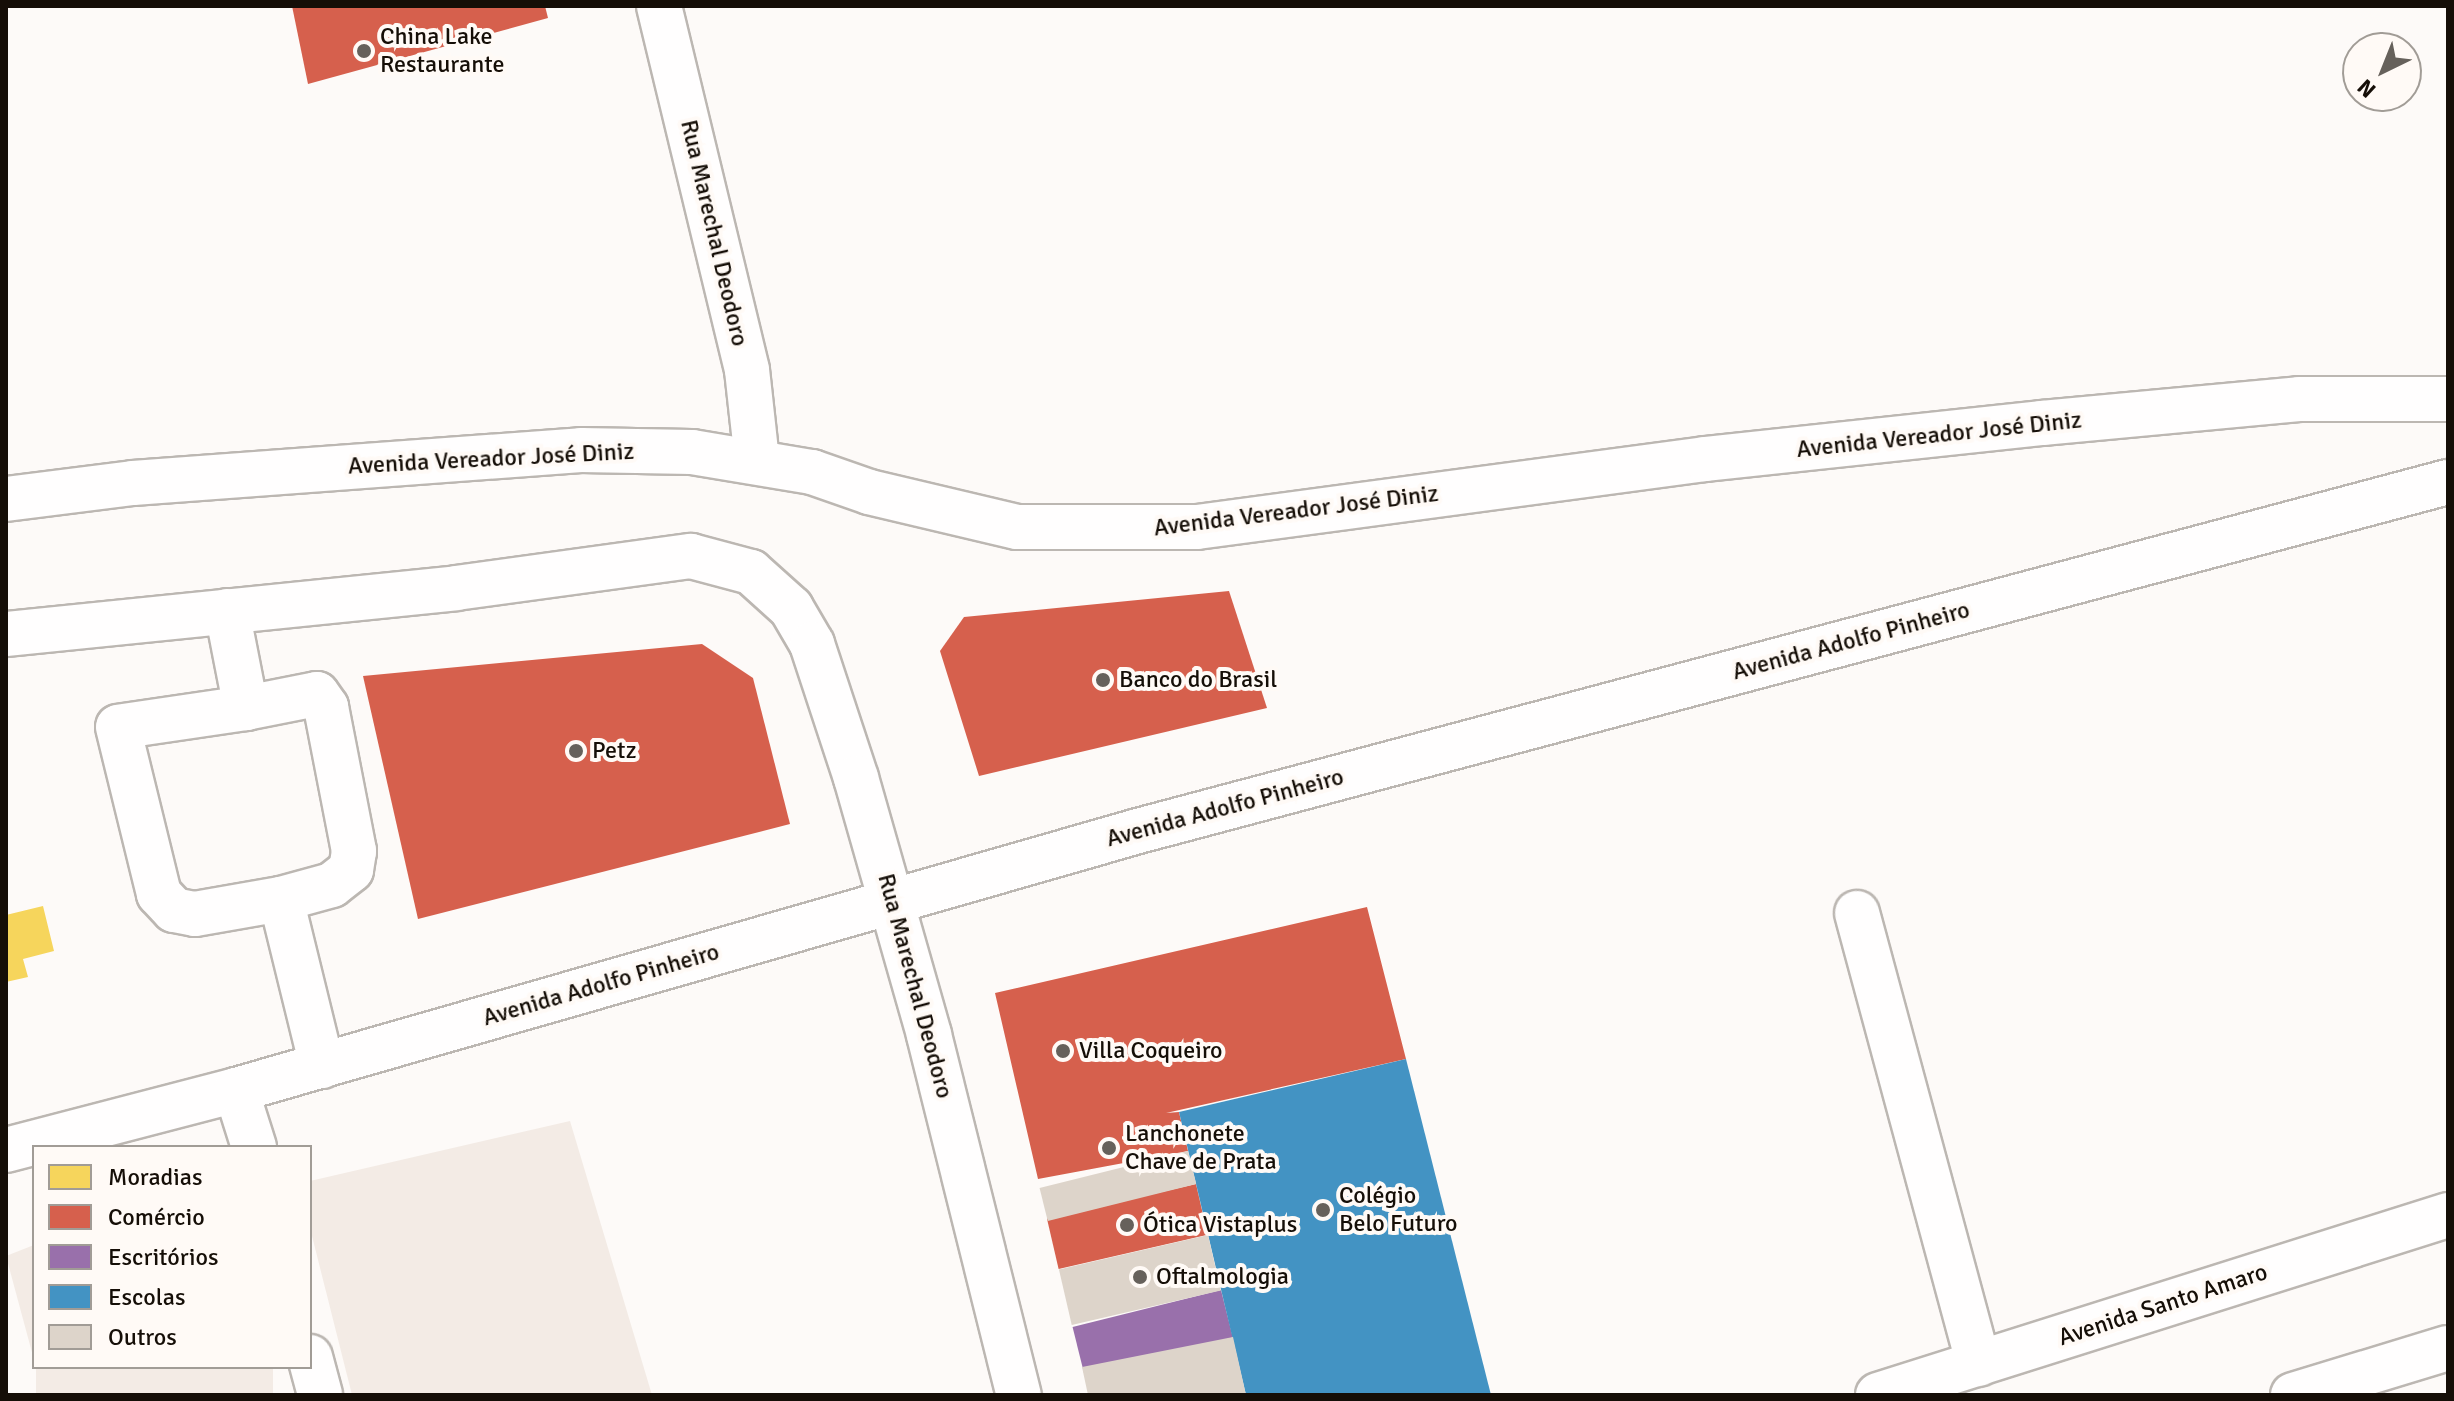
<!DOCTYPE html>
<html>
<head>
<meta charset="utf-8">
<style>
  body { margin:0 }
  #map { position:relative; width:2454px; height:1401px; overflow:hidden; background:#fdfaf8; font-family:Signika,sans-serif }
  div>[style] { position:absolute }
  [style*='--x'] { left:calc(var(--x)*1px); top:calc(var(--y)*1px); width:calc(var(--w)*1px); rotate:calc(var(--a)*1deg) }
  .built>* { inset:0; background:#f3ebe5; transform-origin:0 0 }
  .homes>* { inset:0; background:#f6d55c }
  .shops>* { inset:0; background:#d6604d; transform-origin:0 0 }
  .offices>* { inset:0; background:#9970ab; transform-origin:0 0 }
  .schools>* { inset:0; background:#4393c3 }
  .building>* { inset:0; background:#ddd4ca; transform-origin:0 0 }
  .roads { filter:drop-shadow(2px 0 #bcb7b2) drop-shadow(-2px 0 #bcb7b2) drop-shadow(0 2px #bcb7b2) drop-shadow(0 -2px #bcb7b2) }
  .minor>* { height:44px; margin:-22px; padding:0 22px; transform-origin:22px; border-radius:22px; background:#fffefe }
  .major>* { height:44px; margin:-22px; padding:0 22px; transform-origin:22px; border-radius:22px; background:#fffefe }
  .dots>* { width:22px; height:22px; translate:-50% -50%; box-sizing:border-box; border:4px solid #fffaf6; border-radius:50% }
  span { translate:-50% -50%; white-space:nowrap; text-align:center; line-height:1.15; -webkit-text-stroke:8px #fffaf6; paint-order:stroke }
  .poi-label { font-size:24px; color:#150e07 }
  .left { translate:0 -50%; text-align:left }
  .street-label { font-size:24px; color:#150e07 }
  .frame { position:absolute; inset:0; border:8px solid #150e07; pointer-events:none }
  .legend { position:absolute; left:32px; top:1145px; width:280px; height:224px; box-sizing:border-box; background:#fffaf6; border:2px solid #a19c96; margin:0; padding:10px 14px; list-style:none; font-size:24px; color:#150e07 }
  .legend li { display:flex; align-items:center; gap:16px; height:40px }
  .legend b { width:40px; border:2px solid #a19c96 }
  .north { position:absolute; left:2342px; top:32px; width:80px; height:80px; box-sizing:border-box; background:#fffaf6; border:2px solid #a19c96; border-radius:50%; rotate:223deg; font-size:22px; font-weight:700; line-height:32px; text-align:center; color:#150e07 }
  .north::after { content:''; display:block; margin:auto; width:28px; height:36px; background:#66615b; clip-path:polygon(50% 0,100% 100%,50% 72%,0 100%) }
</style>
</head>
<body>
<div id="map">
  <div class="built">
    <i style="clip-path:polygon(570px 1121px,652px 1395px,352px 1395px,310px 1228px,310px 1181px)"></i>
    <i style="clip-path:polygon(34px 1245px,34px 1360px,6px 1256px)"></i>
    <i style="left:36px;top:1367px;width:237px;height:29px"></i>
  </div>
  <div class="homes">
    <i style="clip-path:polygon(43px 906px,54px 951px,23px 959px,28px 977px,6px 982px,6px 915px)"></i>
  </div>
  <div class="shops">
    <i style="clip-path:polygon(292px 6px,545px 6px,548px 18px,308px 84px)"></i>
    <i style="clip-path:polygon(1229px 591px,1267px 708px,979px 776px,940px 651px,964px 617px)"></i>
    <i style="clip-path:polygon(702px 644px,753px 678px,790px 824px,418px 919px,363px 676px)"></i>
    <i style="clip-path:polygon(1367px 907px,1406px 1059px,1166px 1113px,1179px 1112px,1188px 1151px,1038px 1179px,995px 993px)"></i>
    <i style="left:1196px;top:1184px;width:52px;height:153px;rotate:77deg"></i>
  </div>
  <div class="offices">
    <i style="left:1221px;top:1290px;width:49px;height:153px;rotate:76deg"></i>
  </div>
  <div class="schools">
    <i style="clip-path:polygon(1406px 1059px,1491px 1395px,1246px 1395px,1179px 1112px)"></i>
  </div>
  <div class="building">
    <i style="left:1188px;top:1151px;width:34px;height:153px;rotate:76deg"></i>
    <i style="left:1208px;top:1235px;width:57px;height:153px;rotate:77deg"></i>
    <i style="clip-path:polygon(1233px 1337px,1246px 1395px,1088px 1395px,1082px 1367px)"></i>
  </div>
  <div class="roads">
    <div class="minor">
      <i style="--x:659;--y:6;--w:374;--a:76.4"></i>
      <i style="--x:747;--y:370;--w:92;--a:83.7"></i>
      <i style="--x:227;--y:611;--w:99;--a:78.9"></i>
      <i style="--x:246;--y:708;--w:72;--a:-11.2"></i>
      <i style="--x:317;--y:694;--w:16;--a:55"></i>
      <i style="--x:326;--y:707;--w:147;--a:79"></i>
      <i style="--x:354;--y:851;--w:19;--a:99"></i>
      <i style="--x:351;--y:870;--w:24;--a:142"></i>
      <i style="--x:332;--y:885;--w:53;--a:164.6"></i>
      <i style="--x:281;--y:899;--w:172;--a:76.2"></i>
      <i style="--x:246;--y:708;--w:129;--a:171.6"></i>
      <i style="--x:118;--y:727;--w:172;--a:76.2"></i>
      <i style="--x:159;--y:894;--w:22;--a:47"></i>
      <i style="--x:174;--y:910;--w:21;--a:11"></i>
      <i style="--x:195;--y:914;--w:87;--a:-9.9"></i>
      <i style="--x:1857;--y:913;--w:467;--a:74.9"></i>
      <i style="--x:236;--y:1090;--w:60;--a:72.5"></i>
      <i style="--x:310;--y:1357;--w:39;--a:75"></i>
    </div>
    <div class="major">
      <i style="--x:6;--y:499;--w:128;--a:-7.2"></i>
      <i style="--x:133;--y:483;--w:449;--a:-4.2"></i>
      <i style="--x:581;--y:450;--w:111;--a:1"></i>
      <i style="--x:692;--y:452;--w:122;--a:9.5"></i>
      <i style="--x:812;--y:472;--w:60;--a:19.3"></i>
      <i style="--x:869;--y:492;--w:152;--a:13.3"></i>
      <i style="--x:1017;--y:527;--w:180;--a:0"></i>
      <i style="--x:1197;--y:527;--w:513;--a:-7.62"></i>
      <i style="--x:1705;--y:459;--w:339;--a:-6.1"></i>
      <i style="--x:2042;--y:423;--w:258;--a:-5.3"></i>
      <i style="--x:2299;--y:399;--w:149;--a:0"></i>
      <i style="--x:6;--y:634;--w:452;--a:-5.8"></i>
      <i style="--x:456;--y:588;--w:237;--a:-7.8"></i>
      <i style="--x:691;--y:556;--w:62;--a:14.9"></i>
      <i style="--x:751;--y:572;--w:54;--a:42"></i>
      <i style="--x:791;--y:608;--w:42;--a:59.7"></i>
      <i style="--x:812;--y:644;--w:141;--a:71.8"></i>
      <i style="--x:856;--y:778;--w:267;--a:74.1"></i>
      <i style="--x:929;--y:1035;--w:371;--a:76"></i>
      <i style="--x:6;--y:1150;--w:238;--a:-14.6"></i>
      <i style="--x:236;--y:1090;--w:938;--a:-16.02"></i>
      <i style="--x:1138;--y:831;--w:1356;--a:-14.92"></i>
      <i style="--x:1878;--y:1395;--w:598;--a:-17.53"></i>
      <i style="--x:2293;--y:1395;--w:162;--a:-16.9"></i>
    </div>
  </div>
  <div class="dots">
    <i style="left:364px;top:51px;background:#66615b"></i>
    <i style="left:1103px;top:680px;background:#66615b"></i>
    <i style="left:576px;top:751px;background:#66615b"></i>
    <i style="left:1063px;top:1051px;background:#66615b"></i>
    <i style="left:1109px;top:1148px;background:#66615b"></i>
    <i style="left:1323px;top:1210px;background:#66615b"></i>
    <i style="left:1127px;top:1225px;background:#66615b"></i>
    <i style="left:1140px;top:1277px;background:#66615b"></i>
  </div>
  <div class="poi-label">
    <span class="left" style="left:380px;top:51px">China Lake<br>Restaurante</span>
    <span class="left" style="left:1119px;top:680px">Banco do Brasil</span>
    <span class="left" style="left:592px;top:751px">Petz</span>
    <span class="left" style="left:1079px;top:1051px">Villa Coqueiro</span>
    <span class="left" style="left:1125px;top:1148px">Lanchonete<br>Chave de Prata</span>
    <span class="left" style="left:1339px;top:1210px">Colégio<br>Belo Futuro</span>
    <span class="left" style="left:1143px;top:1225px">Ótica Vistaplus</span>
    <span class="left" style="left:1156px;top:1277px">Oftalmologia</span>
  </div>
  <div class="street-label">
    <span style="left:714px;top:233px;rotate:77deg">Rua Marechal Deodoro</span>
    <span style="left:1939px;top:435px;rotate:-6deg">Avenida Vereador José Diniz</span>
    <span style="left:491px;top:459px;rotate:-3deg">Avenida Vereador José Diniz</span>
    <span style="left:1296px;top:511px;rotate:-7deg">Avenida Vereador José Diniz</span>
    <span style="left:1851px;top:641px;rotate:-15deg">Avenida Adolfo Pinheiro</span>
    <span style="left:1225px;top:808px;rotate:-15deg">Avenida Adolfo Pinheiro</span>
    <span style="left:601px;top:985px;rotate:-16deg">Avenida Adolfo Pinheiro</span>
    <span style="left:915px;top:986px;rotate:75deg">Rua Marechal Deodoro</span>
    <span style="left:2163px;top:1305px;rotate:-18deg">Avenida Santo Amaro</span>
  </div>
  <div class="frame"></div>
  <ul class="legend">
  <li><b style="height:22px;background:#f6d55c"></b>Moradias</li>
  <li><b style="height:22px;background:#d6604d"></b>Comércio</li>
  <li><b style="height:22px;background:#9970ab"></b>Escritórios</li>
  <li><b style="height:22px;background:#4393c3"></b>Escolas</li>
  <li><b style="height:22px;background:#ddd4ca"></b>Outros</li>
  </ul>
  <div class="north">N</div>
</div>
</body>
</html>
